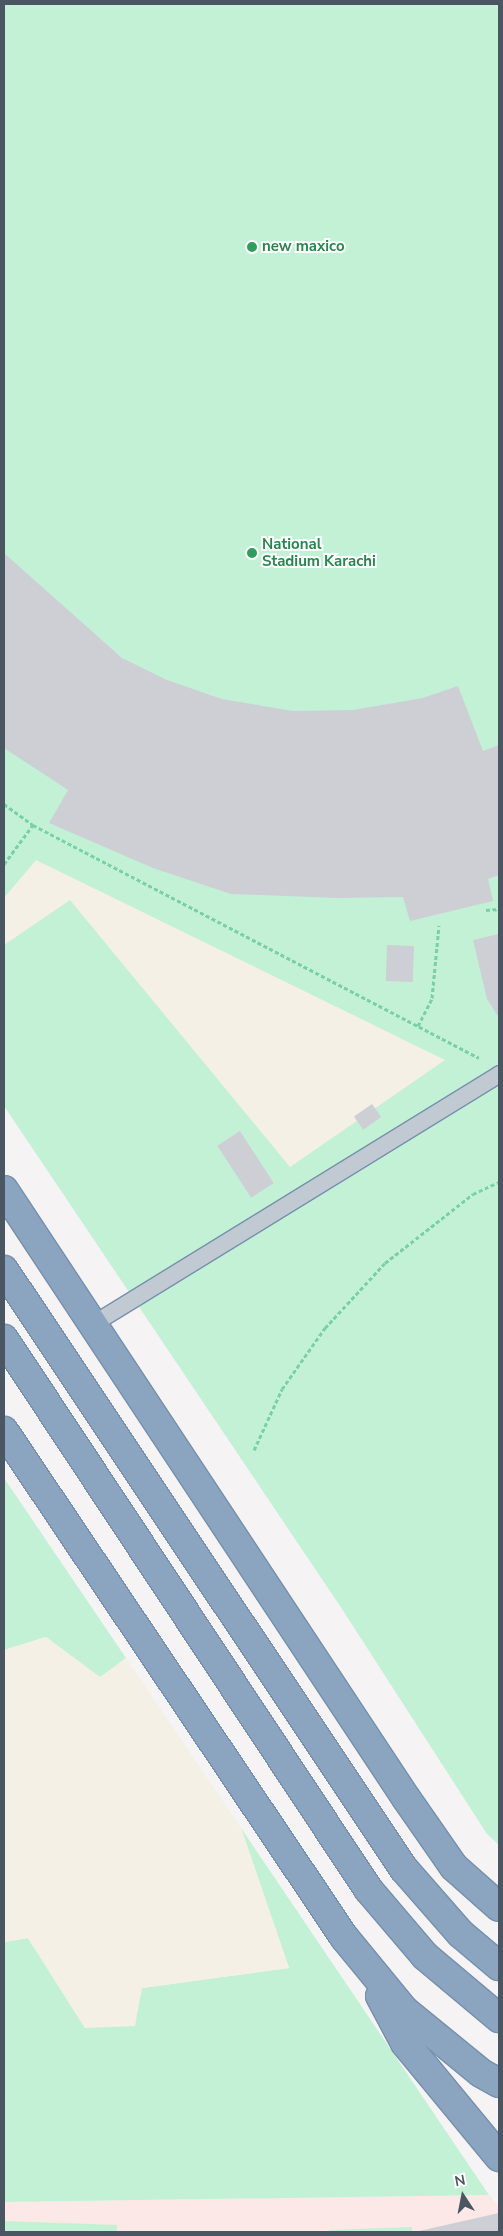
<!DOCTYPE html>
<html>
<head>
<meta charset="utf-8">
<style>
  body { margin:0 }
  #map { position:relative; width:503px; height:2236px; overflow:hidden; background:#f5f3f3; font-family:"Nunito Sans",sans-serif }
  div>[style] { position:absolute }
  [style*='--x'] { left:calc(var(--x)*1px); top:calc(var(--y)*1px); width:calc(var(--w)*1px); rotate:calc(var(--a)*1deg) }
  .medical>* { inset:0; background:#fce8e6 }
  .green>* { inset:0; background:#c3f1d5 }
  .sand>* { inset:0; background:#f5f0e5 }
  .building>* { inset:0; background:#cdcfd5; transform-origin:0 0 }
  .path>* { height:3px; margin-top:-1.5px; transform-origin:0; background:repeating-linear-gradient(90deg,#7ad0a6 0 4px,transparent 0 6.5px) }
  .roads { filter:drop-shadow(1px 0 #7690ad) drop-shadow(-1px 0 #7690ad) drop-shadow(0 1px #7690ad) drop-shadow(0 -1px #7690ad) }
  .lane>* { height:16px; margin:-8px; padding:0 8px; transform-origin:8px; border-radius:8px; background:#c1cad2 }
  .highway>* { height:28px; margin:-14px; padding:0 14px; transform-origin:14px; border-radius:14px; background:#8ba5c1 }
  .dots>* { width:14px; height:14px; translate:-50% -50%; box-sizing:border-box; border:2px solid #fff; border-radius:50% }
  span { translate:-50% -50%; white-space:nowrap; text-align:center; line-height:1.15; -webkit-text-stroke:4px #fff; paint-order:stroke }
  .leisure-label { font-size:15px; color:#27864d; font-weight:700 }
  .left { translate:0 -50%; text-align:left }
  .frame { position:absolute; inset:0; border:5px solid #4a5661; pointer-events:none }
  .north { position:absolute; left:438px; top:2171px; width:50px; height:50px; -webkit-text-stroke:4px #fff; paint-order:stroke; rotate:349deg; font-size:14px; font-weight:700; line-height:20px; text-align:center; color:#4a5661 }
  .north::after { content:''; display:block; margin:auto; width:18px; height:22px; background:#4a5661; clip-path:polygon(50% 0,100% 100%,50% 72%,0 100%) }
</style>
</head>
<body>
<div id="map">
  <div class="medical">
    <i style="clip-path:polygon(489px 2195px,499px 2207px,499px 2232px,4px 2232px,4px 2202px)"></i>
  </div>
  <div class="green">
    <i style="clip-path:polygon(4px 4px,499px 4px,499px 1845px,487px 1834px,342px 1609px,4px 1106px)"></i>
    <i style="clip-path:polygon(4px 1478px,126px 1658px,100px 1678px,46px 1637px,4px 1650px)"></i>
    <i style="clip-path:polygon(241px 1828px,489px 2195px,4px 2202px,4px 1942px,28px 1938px,85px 2028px,142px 1988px,289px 1968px)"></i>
    <i style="clip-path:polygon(4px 2221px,117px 2225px,117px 2232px,4px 2232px)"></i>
    <i style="clip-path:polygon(412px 2227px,412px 2232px,329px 2232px,329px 2230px)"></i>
  </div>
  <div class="sand">
    <i style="clip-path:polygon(36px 860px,445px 1060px,290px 1167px,70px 900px,4px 945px,4px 898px)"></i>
    <i style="clip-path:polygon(46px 1637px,100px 1677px,126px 1658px,241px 1828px,289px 1968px,142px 1988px,135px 2026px,85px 2028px,28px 1938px,4px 1942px,4px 1650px)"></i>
  </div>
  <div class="building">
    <i style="clip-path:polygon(4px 553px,122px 658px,167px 680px,222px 699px,293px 711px,353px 710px,423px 698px,458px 686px,483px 751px,499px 745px,499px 875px,488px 879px,493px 901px,410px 921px,403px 897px,337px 898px,231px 894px,153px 868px,49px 823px,68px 790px,4px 748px)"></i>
    <i style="clip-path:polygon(499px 934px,499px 1018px,487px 999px,473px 940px)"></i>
    <i style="left:387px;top:945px;width:27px;height:36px;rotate:2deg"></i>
    <i style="left:372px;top:1104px;width:16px;height:22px;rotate:55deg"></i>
    <i style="left:240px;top:1131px;width:62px;height:27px;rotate:57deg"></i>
    <i style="clip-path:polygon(499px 2213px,499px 2232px,420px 2232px,419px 2231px)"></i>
  </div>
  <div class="path">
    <i style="--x:4;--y:804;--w:36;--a:36"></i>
    <i style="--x:33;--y:825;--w:503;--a:27.58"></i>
    <i style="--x:4;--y:864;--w:49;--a:-53.4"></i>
    <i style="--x:486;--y:910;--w:13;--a:-4"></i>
    <i style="--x:418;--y:1026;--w:31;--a:-63"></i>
    <i style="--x:432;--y:998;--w:73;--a:-84.5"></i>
    <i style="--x:254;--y:1450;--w:67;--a:-65.3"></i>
    <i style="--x:282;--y:1389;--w:75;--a:-54.8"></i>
    <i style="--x:325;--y:1328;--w:88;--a:-47.3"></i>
    <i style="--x:385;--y:1263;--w:112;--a:-38.1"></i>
    <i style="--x:473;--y:1194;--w:29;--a:-25"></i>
  </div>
  <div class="roads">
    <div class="lane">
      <i style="--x:95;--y:1323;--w:475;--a:-31.6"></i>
    </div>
    <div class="highway">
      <i style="--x:4;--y:1190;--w:729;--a:56.53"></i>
      <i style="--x:406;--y:1798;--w:84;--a:55.2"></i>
      <i style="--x:454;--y:1867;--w:60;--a:41.6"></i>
      <i style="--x:4;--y:1270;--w:720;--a:56.27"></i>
      <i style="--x:404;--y:1869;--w:86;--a:48.8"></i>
      <i style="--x:461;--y:1934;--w:50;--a:40.1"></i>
      <i style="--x:4;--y:1339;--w:660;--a:56.5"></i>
      <i style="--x:368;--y:1889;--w:88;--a:49.6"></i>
      <i style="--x:425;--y:1956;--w:97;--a:40"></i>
      <i style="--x:4;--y:1431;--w:610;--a:56.1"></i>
      <i style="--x:344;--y:1937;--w:94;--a:50.6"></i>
      <i style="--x:404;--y:2010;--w:99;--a:39.3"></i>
      <i style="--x:481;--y:2073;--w:21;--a:29"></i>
      <i style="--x:380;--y:1996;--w:53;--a:62"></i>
      <i style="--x:405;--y:2043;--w:148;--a:50.5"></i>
    </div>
  </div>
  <div class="dots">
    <i style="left:252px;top:247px;background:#2e9e5b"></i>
    <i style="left:252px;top:553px;background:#2e9e5b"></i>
  </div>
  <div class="leisure-label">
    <span class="left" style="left:262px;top:247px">new maxico</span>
    <span class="left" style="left:262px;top:553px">National<br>Stadium Karachi</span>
  </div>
  <div class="frame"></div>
  <div class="north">N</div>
</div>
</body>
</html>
